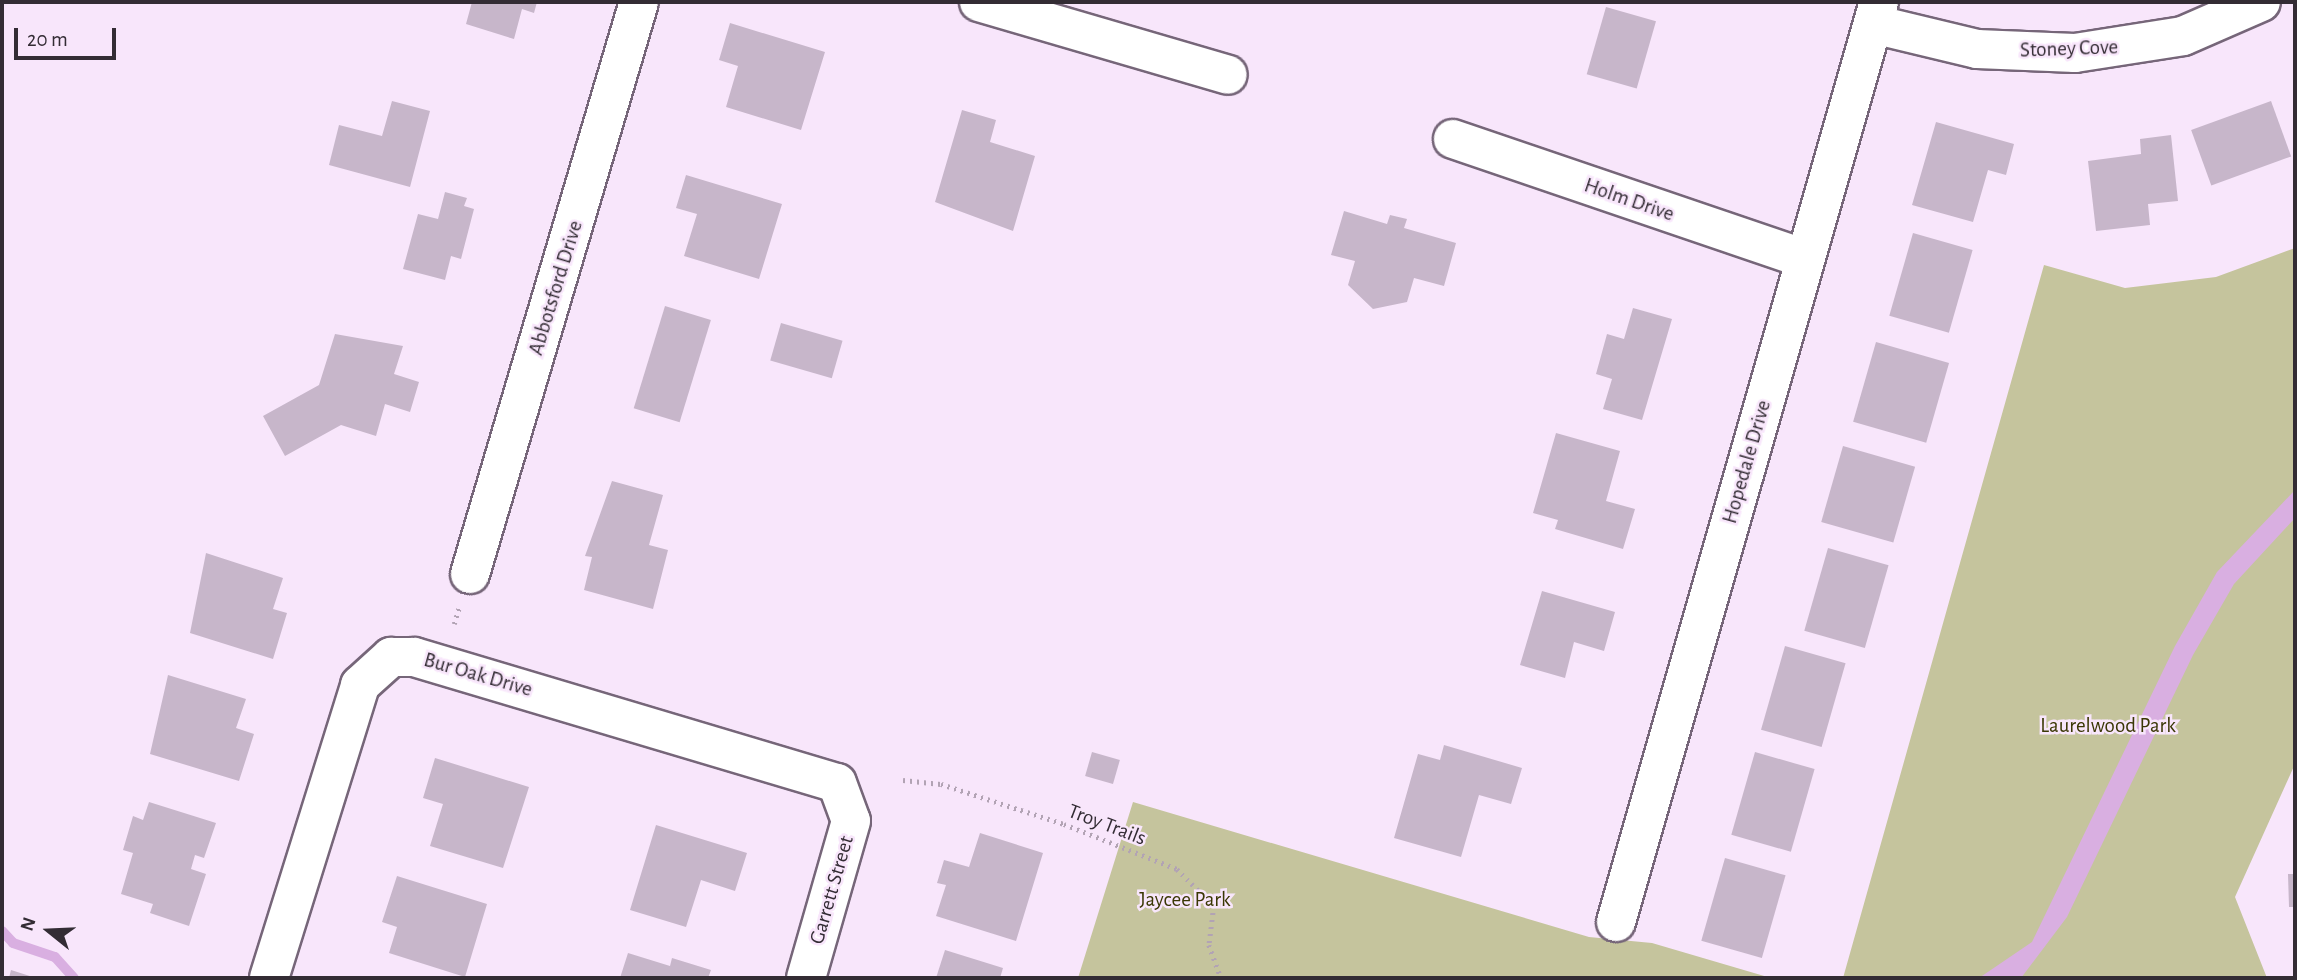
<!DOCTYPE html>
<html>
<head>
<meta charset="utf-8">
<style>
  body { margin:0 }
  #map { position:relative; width:2297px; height:980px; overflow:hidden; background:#f8e6fb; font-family:"Alegreya Sans",sans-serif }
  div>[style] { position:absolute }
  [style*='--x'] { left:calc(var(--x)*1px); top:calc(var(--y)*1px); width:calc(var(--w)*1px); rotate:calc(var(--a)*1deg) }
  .green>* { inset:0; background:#c5c49d }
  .water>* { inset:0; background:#d9afe1 }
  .stream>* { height:10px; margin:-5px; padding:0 5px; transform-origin:5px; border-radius:5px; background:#d9afe1 }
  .building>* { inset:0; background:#c7b6ca; transform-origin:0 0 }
  .path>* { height:4.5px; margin-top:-2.25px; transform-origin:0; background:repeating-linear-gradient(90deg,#b2a3b4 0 2px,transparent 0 7px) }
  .roads { filter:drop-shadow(2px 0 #766679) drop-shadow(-2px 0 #766679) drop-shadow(0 2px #766679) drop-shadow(0 -2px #766679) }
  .minor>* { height:38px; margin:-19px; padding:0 19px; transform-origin:19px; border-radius:19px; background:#fff }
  span { translate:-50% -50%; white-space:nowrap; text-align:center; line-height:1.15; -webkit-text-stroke:5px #f8e6fb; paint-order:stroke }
  .street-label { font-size:21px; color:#332c34 }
  .park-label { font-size:21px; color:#3a3704 }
  .frame { position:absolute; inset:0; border:4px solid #332c34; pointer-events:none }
  .north { position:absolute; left:14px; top:896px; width:70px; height:70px; -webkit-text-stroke:5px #f8e6fb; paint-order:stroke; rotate:288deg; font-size:19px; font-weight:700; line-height:28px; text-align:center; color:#332c34 }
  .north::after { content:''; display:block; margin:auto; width:24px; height:32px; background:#332c34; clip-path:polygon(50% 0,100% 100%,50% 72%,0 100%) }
  .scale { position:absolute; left:14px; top:28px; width:102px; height:32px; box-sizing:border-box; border:4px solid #332c34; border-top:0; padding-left:9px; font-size:21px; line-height:24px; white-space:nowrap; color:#332c34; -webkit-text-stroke:5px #f8e6fb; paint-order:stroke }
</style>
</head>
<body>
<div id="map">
  <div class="green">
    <i style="clip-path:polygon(2295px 248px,2295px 764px,2235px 897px,2267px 978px,1843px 978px,2044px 265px,2125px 288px,2216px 277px)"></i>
    <i style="clip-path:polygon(1133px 802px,1589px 937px,1652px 943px,1771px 978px,1078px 978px)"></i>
  </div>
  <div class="water">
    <i style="clip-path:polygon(2295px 490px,2295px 518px,2234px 584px,2193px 655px,2067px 917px,2021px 978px,1979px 978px,2032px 942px,2175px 646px,2217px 572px)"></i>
  </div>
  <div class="stream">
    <i style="--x:2;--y:931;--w:16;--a:47"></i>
    <i style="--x:13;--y:943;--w:44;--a:18.4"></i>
    <i style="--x:55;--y:957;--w:28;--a:48"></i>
  </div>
  <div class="building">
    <i style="clip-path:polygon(472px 2px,537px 2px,534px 13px,522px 9px,514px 39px,466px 24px)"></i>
    <i style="left:1606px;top:7px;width:52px;height:70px;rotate:16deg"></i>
    <i style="clip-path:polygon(730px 23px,825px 52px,801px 130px,726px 107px,738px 66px,719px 60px)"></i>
    <i style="clip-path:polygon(392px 101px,430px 111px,410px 187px,329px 165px,339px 125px,382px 136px)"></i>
    <i style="left:2271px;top:101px;width:59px;height:85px;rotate:70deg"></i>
    <i style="clip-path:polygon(962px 110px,996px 120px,990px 142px,1035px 156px,1013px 231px,935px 202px)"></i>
    <i style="clip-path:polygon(1936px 122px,2014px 144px,2006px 175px,1988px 170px,1973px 222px,1912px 205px)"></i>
    <i style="clip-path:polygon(2171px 135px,2178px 201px,2148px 204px,2150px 225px,2096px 231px,2088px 161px,2141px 154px,2140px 139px)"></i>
    <i style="clip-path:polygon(686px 175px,782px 204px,759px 279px,684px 256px,697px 214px,676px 208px)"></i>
    <i style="clip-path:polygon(445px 192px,467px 198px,464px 206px,474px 209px,461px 259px,451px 256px,445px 280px,403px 269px,418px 214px,438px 219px)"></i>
    <i style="clip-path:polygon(1344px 211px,1387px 224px,1390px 215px,1407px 219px,1404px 228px,1456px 243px,1444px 286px,1414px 278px,1407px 302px,1373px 309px,1348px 285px,1355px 261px,1331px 255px)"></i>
    <i style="left:1913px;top:233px;width:62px;height:86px;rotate:16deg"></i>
    <i style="left:665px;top:306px;width:48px;height:107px;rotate:17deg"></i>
    <i style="clip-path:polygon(1633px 308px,1672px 319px,1642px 420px,1603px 409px,1612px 379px,1596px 374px,1607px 334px,1624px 339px)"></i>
    <i style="left:781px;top:323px;width:64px;height:39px;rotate:16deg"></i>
    <i style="clip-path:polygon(335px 334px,403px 346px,394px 374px,419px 382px,410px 412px,385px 404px,376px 436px,341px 425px,285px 456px,263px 416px,319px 385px)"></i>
    <i style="left:1876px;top:342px;width:76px;height:83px;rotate:16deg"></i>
    <i style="clip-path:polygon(1556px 433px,1620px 451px,1606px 501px,1635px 509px,1623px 549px,1555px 529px,1558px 520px,1533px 513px)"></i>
    <i style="left:1843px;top:446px;width:75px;height:79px;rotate:16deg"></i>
    <i style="clip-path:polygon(612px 481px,663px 495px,649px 545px,668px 550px,653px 609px,584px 590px,592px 557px,585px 556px)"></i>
    <i style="left:1828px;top:548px;width:63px;height:86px;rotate:16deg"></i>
    <i style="clip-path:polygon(206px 553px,283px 578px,273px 609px,287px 613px,273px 659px,190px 633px)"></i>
    <i style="clip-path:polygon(1542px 591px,1615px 612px,1604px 651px,1574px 642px,1565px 678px,1520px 665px)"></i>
    <i style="left:1785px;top:646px;width:63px;height:87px;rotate:16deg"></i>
    <i style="clip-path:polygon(168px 675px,246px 699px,236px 728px,254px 734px,239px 781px,150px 754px)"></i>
    <i style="clip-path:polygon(1444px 745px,1522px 768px,1511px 804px,1479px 795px,1461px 857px,1394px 838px,1418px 754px,1440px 760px)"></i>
    <i style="left:1092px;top:752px;width:29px;height:25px;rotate:16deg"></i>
    <i style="left:1755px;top:752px;width:62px;height:86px;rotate:16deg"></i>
    <i style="clip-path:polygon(435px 758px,529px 787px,503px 868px,430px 846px,443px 804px,423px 798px)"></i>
    <i style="clip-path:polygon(149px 802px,216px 823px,204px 858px,195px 855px,191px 869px,206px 874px,189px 926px,150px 913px,153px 904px,121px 894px,133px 853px,123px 850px,133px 816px,143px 820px)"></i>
    <i style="clip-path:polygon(656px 825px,747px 853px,735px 891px,701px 880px,686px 927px,630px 910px)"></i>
    <i style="clip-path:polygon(980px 833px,1043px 853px,1016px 941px,936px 916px,946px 885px,937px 883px,944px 860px,969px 867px)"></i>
    <i style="left:1725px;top:858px;width:63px;height:86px;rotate:16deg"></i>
    <i style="clip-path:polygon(2288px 874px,2295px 874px,2295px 907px,2289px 907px)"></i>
    <i style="clip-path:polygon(397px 876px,487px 904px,465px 977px,389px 953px,397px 927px,382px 922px)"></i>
    <i style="clip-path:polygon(945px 950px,1003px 968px,1000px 978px,936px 978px)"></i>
    <i style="clip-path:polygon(628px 953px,670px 966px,672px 958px,711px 970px,708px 978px,620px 978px)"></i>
    <i style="clip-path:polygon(11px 970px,36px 978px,9px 978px)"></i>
  </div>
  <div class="path">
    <i style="--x:454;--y:624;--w:17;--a:-73"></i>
    <i style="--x:903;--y:780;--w:38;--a:6"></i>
    <i style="--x:941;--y:784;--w:129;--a:18"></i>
    <i style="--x:1064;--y:824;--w:122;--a:21.7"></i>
    <i style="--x:1177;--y:869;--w:52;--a:45"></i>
    <i style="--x:1214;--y:906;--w:39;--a:97"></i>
    <i style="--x:1209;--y:945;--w:35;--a:70"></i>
  </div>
  <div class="roads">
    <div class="minor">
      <i style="--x:979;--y:2;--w:259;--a:16.3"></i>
      <i style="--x:1873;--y:24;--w:107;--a:13.5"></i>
      <i style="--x:1977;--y:49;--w:98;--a:2.3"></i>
      <i style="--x:2075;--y:53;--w:109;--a:-8.9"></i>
      <i style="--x:2183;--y:36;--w:85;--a:-23.6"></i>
      <i style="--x:1453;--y:139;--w:372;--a:18.8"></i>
      <i style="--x:470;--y:574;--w:596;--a:-73.54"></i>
      <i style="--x:1616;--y:922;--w:957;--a:-74.05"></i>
      <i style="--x:269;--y:978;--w:307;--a:-72.7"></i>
      <i style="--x:360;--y:685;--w:42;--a:-42.1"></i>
      <i style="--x:391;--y:657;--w:23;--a:0"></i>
      <i style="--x:414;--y:657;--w:441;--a:16.6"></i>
      <i style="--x:837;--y:783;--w:40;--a:69.8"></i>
      <i style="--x:851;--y:821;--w:163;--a:106"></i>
    </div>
  </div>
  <div class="street-label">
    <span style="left:2069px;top:49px;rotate:-2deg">Stoney Cove</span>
    <span style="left:1629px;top:200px;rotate:19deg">Holm Drive</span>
    <span style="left:556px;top:288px;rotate:-73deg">Abbotsford Drive</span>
    <span style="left:1747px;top:462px;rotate:-74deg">Hopedale Drive</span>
    <span style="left:478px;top:675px;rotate:16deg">Bur Oak Drive</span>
    <span style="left:1107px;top:825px;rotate:21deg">Troy Trails</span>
    <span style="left:832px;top:890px;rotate:-74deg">Garrett Street</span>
  </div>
  <div class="park-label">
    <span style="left:2108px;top:726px">Laurelwood Park</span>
    <span style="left:1185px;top:900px">Jaycee Park</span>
  </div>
  <div class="frame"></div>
  <div class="north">N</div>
  <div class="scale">20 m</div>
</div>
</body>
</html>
